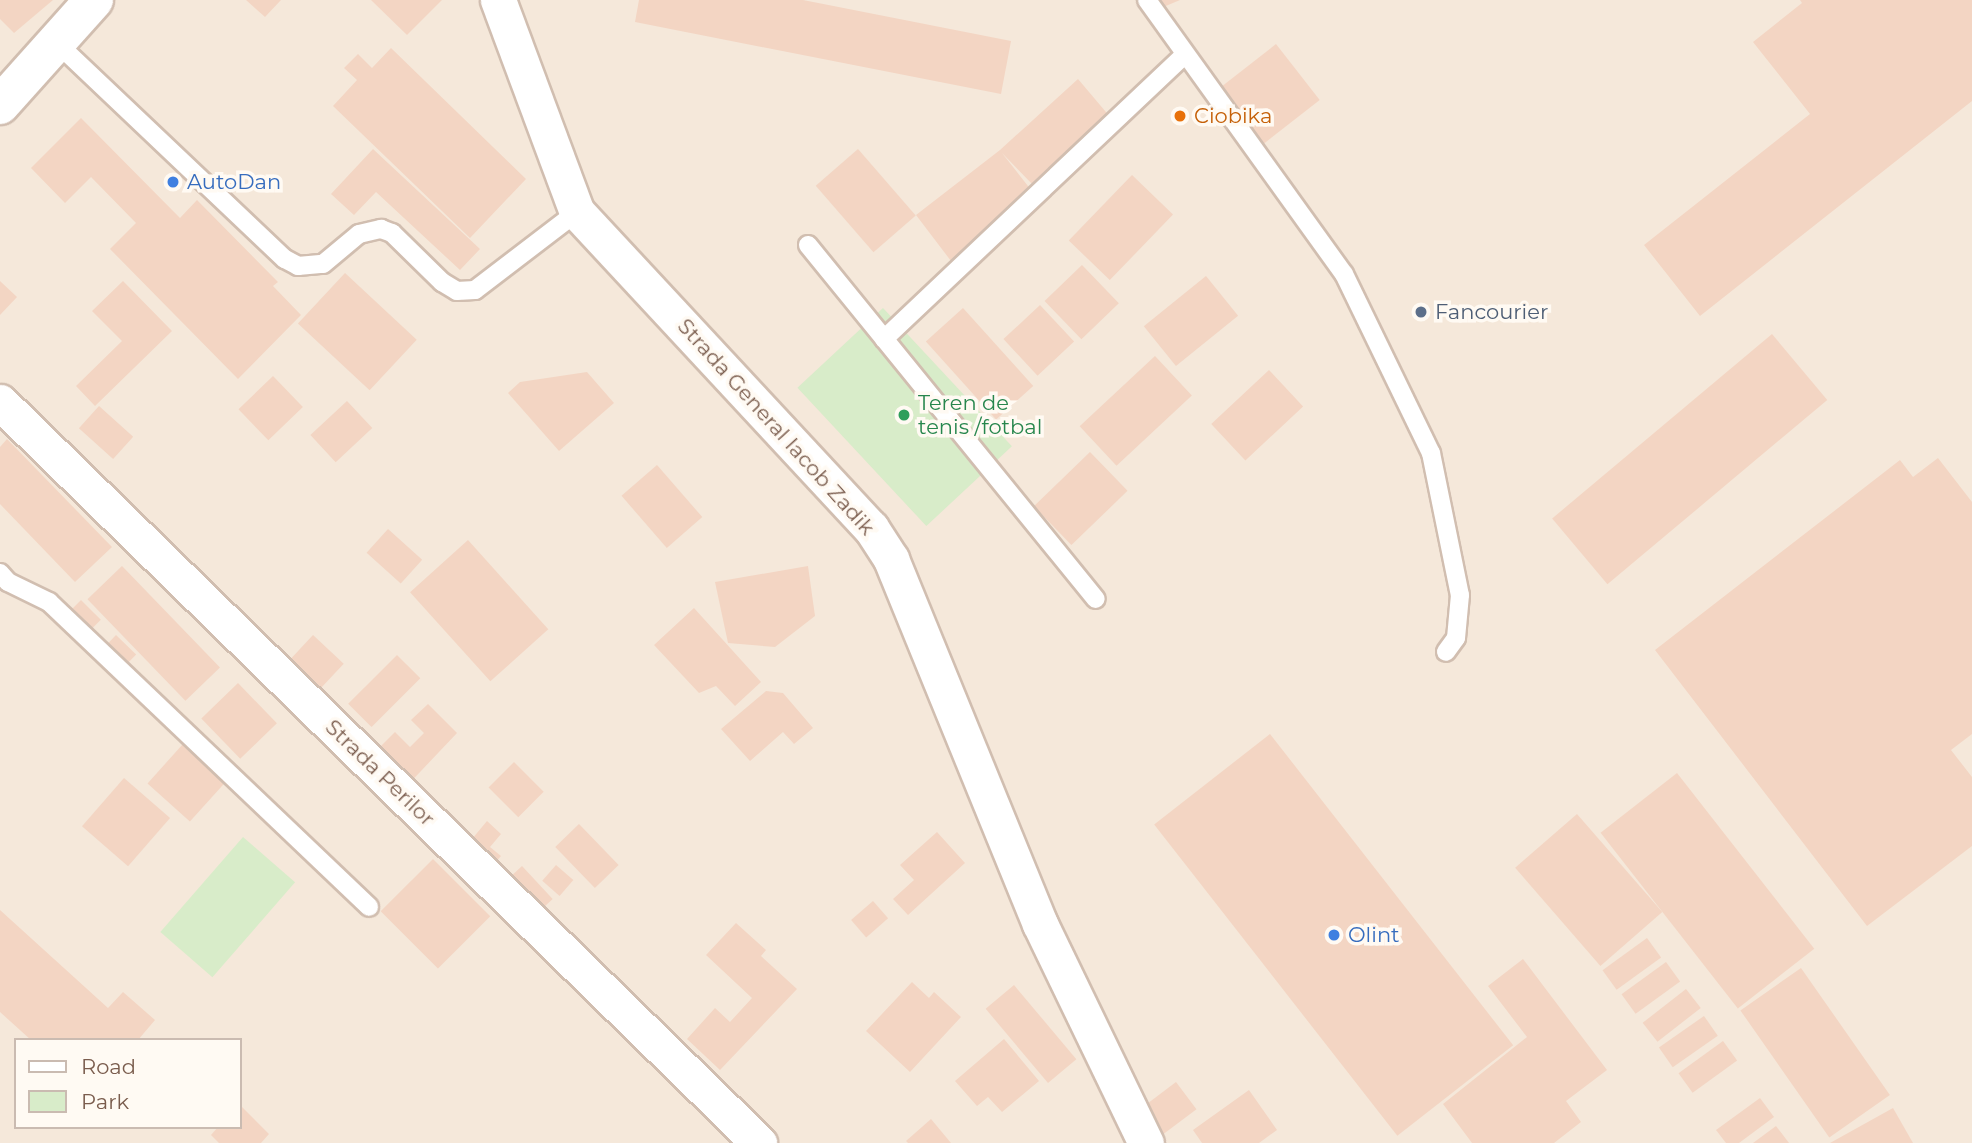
<!DOCTYPE html>
<html>
<head>
<meta charset="utf-8">
<style>
  body { margin:0 }
  #map { position:relative; width:1972px; height:1143px; overflow:hidden; background:#fdf6ec; font-family:Montserrat,sans-serif }
  div>[style] { position:absolute }
  [style*='--x'] { left:calc(var(--x)*1px); top:calc(var(--y)*1px); width:calc(var(--w)*1px); rotate:calc(var(--a)*1deg) }
  .residential>* { inset:0; background:#f5e8da }
  .green>* { inset:0; background:#d8ecc9; transform-origin:0 0 }
  .building>* { inset:0; background:#f3d5c3; transform-origin:0 0 }
  .roads { filter:drop-shadow(2px 0 #d1beb0) drop-shadow(-2px 0 #d1beb0) drop-shadow(0 2px #d1beb0) drop-shadow(0 -2px #d1beb0) }
  .service>* { height:18px; margin:-9px; padding:0 9px; transform-origin:9px; border-radius:9px; background:#fff }
  .minor>* { height:35px; margin:-17.5px; padding:0 17.5px; transform-origin:17.5px; border-radius:17.5px; background:#fff }
  .secondary>* { height:38px; margin:-19px; padding:0 19px; transform-origin:19px; border-radius:19px; background:#fff }
  .dots>* { width:19px; height:19px; translate:-50% -50%; box-sizing:border-box; border:4px solid #fffaf3; border-radius:50% }
  span { translate:-50% -50%; white-space:nowrap; text-align:center; line-height:1.15; -webkit-text-stroke:7px #fffaf3; paint-order:stroke }
  .food-label { font-size:21px; color:#c56008 }
  .left { translate:0 -50%; text-align:left }
  .shop-label { font-size:21px; color:#366cbe }
  .service-label { font-size:21px; color:#4e5e75 }
  .leisure-label { font-size:21px; color:#27864d }
  .street-label { font-size:21px; color:#7a5c4d }
  .legend { position:absolute; left:14px; top:1038px; width:228px; height:91px; box-sizing:border-box; background:#fffaf3; border:2px solid #cabbb1; margin:0; padding:9px 12px; list-style:none; font-size:21px; color:#7a5c4d }
  .legend li { display:flex; align-items:center; gap:14px; height:35px }
  .legend b { width:35px; border:2px solid #cabbb1 }
</style>
</head>
<body>
<div id="map">
  <div class="residential">
    <i style="clip-path:polygon(evenodd,0 0,1972px 0,1972px 1143px,0 1143px,0 0,16px 1040px,240px 1040px,240px 1127px,16px 1127px,16px 1040px)"></i>
  </div>
  <div class="green">
    <i style="left:883px;top:308px;width:189px;height:117px;rotate:47deg"></i>
    <i style="left:243px;top:837px;width:69px;height:126px;rotate:41deg"></i>
  </div>
  <div class="building">
    <i style="clip-path:polygon(0 0,53px 0,14px 33px,0 19px)"></i>
    <i style="clip-path:polygon(246px 0,281px 0,265px 17px)"></i>
    <i style="clip-path:polygon(371px 0,442px 0,407px 35px)"></i>
    <i style="clip-path:polygon(639px 0,803px 0,1011px 41px,1001px 94px,635px 22px)"></i>
    <i style="clip-path:polygon(1158px 0,1180px 0,1161px 8px)"></i>
    <i style="clip-path:polygon(1800px 0,1972px 0,1972px 101px,1700px 316px,1644px 245px,1810px 114px,1753px 42px,1802px 3px)"></i>
    <i style="left:1276px;top:44px;width:71px;height:71px;rotate:52deg"></i>
    <i style="clip-path:polygon(391px 48px,526px 179px,470px 238px,333px 106px,357px 80px,344px 68px,358px 54px,372px 68px)"></i>
    <i style="clip-path:polygon(1078px 79px,1111px 118px,1033px 185px,1002px 153px,1035px 195px,951px 261px,916px 215px,1000px 150px)"></i>
    <i style="clip-path:polygon(81px 118px,180px 218px,197px 200px,278px 282px,273px 286px,301px 315px,238px 379px,110px 249px,136px 223px,91px 177px,65px 203px,31px 168px)"></i>
    <i style="clip-path:polygon(373px 149px,480px 249px,460px 270px,376px 192px,354px 215px,331px 194px)"></i>
    <i style="left:858px;top:149px;width:88px;height:56px;rotate:49deg"></i>
    <i style="left:1132px;top:175px;width:57px;height:91px;rotate:44deg"></i>
    <i style="left:1082px;top:265px;width:53px;height:52px;rotate:46deg"></i>
    <i style="left:345px;top:273px;width:98px;height:69px;rotate:43deg"></i>
    <i style="left:1206px;top:276px;width:51px;height:80px;rotate:51deg"></i>
    <i style="clip-path:polygon(0 281px,17px 297px,0 315px)"></i>
    <i style="clip-path:polygon(123px 281px,172px 331px,95px 406px,76px 386px,122px 341px,92px 311px)"></i>
    <i style="left:1040px;top:305px;width:50px;height:50px;rotate:47deg"></i>
    <i style="left:963px;top:308px;width:105px;height:50px;rotate:48deg"></i>
    <i style="left:1772px;top:334px;width:86px;height:287px;rotate:50deg"></i>
    <i style="left:1155px;top:356px;width:54px;height:103px;rotate:47deg"></i>
    <i style="left:1269px;top:370px;width:50px;height:79px;rotate:47deg"></i>
    <i style="clip-path:polygon(587px 372px,614px 403px,559px 451px,508px 393px,520px 382px)"></i>
    <i style="left:273px;top:376px;width:43px;height:48px;rotate:46deg"></i>
    <i style="left:347px;top:401px;width:37px;height:50px;rotate:47deg"></i>
    <i style="left:99px;top:406px;width:46px;height:30px;rotate:42deg"></i>
    <i style="clip-path:polygon(7px 439px,112px 547px,75px 582px,0 504px,0 447px)"></i>
    <i style="left:1090px;top:452px;width:54px;height:78px;rotate:46deg"></i>
    <i style="clip-path:polygon(1938px 458px,1972px 502px,1972px 734px,1951px 750px,1972px 777px,1972px 846px,1867px 926px,1655px 650px,1900px 460px,1913px 477px)"></i>
    <i style="left:657px;top:465px;width:69px;height:47px;rotate:49deg"></i>
    <i style="left:388px;top:529px;width:46px;height:32px;rotate:42deg"></i>
    <i style="left:468px;top:540px;width:120px;height:78px;rotate:48deg"></i>
    <i style="left:122px;top:566px;width:141px;height:48px;rotate:46deg"></i>
    <i style="clip-path:polygon(808px 566px,815px 616px,775px 647px,728px 643px,715px 582px)"></i>
    <i style="left:81px;top:600px;width:28px;height:12px;rotate:45deg"></i>
    <i style="clip-path:polygon(694px 608px,761px 682px,735px 706px,716px 686px,699px 693px,654px 645px)"></i>
    <i style="left:116px;top:635px;width:28px;height:12px;rotate:44deg"></i>
    <i style="left:313px;top:635px;width:42px;height:42px;rotate:43deg"></i>
    <i style="left:397px;top:655px;width:33px;height:69px;rotate:45deg"></i>
    <i style="left:238px;top:683px;width:56px;height:51px;rotate:46deg"></i>
    <i style="clip-path:polygon(766px 691px,783px 693px,813px 728px,794px 744px,783px 732px,750px 761px,721px 729px)"></i>
    <i style="clip-path:polygon(428px 704px,457px 733px,403px 790px,371px 756px,395px 732px,410px 747px,424px 733px,411px 720px)"></i>
    <i style="left:1270px;top:734px;width:395px;height:147px;rotate:52deg"></i>
    <i style="left:183px;top:744px;width:57px;height:53px;rotate:42deg"></i>
    <i style="left:514px;top:762px;width:42px;height:36px;rotate:45deg"></i>
    <i style="left:1677px;top:773px;width:223px;height:97px;rotate:52deg"></i>
    <i style="left:124px;top:778px;width:61px;height:64px;rotate:41deg"></i>
    <i style="left:1577px;top:814px;width:130px;height:82px;rotate:49deg"></i>
    <i style="clip-path:polygon(487px 821px,501px 834px,490px 847px,501px 856px,487px 872px,462px 851px)"></i>
    <i style="left:579px;top:824px;width:57px;height:33px;rotate:46deg"></i>
    <i style="clip-path:polygon(937px 832px,965px 863px,908px 915px,893px 899px,914px 880px,900px 865px)"></i>
    <i style="left:433px;top:859px;width:81px;height:74px;rotate:45deg"></i>
    <i style="left:556px;top:865px;width:23px;height:21px;rotate:41deg"></i>
    <i style="left:522px;top:866px;width:45px;height:30px;rotate:47deg"></i>
    <i style="left:873px;top:901px;width:23px;height:29px;rotate:49deg"></i>
    <i style="clip-path:polygon(0 910px,108px 1008px,123px 992px,155px 1020px,138px 1040px,31px 1040px,0 1012px)"></i>
    <i style="clip-path:polygon(736px 923px,766px 950px,761px 956px,797px 989px,720px 1070px,687px 1039px,715px 1008px,730px 1022px,752px 998px,706px 955px)"></i>
    <i style="left:1647px;top:938px;width:24px;height:55px;rotate:54deg"></i>
    <i style="clip-path:polygon(1523px 959px,1607px 1070px,1566px 1101px,1581px 1122px,1554px 1143px,1472px 1143px,1443px 1104px,1527px 1037px,1488px 986px)"></i>
    <i style="left:1666px;top:962px;width:24px;height:55px;rotate:54deg"></i>
    <i style="left:1801px;top:968px;width:155px;height:74px;rotate:55deg"></i>
    <i style="clip-path:polygon(912px 982px,929px 998px,934px 992px,961px 1017px,910px 1072px,866px 1031px)"></i>
    <i style="left:1014px;top:985px;width:97px;height:37px;rotate:50deg"></i>
    <i style="left:1686px;top:989px;width:24px;height:55px;rotate:52deg"></i>
    <i style="left:1704px;top:1016px;width:24px;height:55px;rotate:55deg"></i>
    <i style="clip-path:polygon(1004px 1039px,1039px 1081px,1002px 1112px,988px 1097px,977px 1106px,955px 1081px)"></i>
    <i style="left:1723px;top:1041px;width:24px;height:55px;rotate:54deg"></i>
    <i style="left:1176px;top:1082px;width:34px;height:48px;rotate:53deg"></i>
    <i style="clip-path:polygon(1249px 1090px,1277px 1130px,1259px 1143px,1202px 1143px,1193px 1130px)"></i>
    <i style="clip-path:polygon(1760px 1098px,1774px 1117px,1739px 1143px,1726px 1143px,1716px 1130px)"></i>
    <i style="clip-path:polygon(240px 1105px,269px 1134px,261px 1143px,219px 1143px,211px 1135px,218px 1127px,240px 1127px)"></i>
    <i style="clip-path:polygon(1893px 1108px,1913px 1143px,1830px 1143px)"></i>
    <i style="clip-path:polygon(931px 1119px,951px 1143px,908px 1143px,906px 1141px)"></i>
    <i style="clip-path:polygon(1776px 1126px,1789px 1143px,1753px 1143px)"></i>
  </div>
  <div class="roads">
    <div class="service">
      <i style="--x:1147;--y:0;--w:337;--a:54.3"></i>
      <i style="--x:1344;--y:274;--w:199;--a:64.1"></i>
      <i style="--x:1431;--y:453;--w:145;--a:78.5"></i>
      <i style="--x:1460;--y:595;--w:43;--a:95.3"></i>
      <i style="--x:1456;--y:638;--w:17;--a:126"></i>
      <i style="--x:57;--y:43;--w:314;--a:43.5"></i>
      <i style="--x:285;--y:259;--w:15;--a:28"></i>
      <i style="--x:298;--y:266;--w:25;--a:-5"></i>
      <i style="--x:323;--y:264;--w:47;--a:-39.8"></i>
      <i style="--x:359;--y:234;--w:23;--a:-13"></i>
      <i style="--x:381;--y:229;--w:12;--a:20"></i>
      <i style="--x:392;--y:233;--w:70;--a:44.4"></i>
      <i style="--x:442;--y:282;--w:17;--a:31"></i>
      <i style="--x:457;--y:291;--w:18;--a:-3"></i>
      <i style="--x:475;--y:290;--w:128;--a:-37.4"></i>
      <i style="--x:808;--y:245;--w:456;--a:50.9"></i>
      <i style="--x:884;--y:339;--w:413;--a:-43.4"></i>
      <i style="--x:0;--y:573;--w:12;--a:48"></i>
      <i style="--x:8;--y:582;--w:46;--a:26"></i>
      <i style="--x:49;--y:602;--w:442;--a:43.6"></i>
    </div>
    <div class="minor">
      <i style="--x:498;--y:0;--w:226;--a:69.6"></i>
      <i style="--x:577;--y:212;--w:432;--a:47.1"></i>
      <i style="--x:871;--y:528;--w:37;--a:57"></i>
      <i style="--x:891;--y:559;--w:394;--a:67.8"></i>
      <i style="--x:1040;--y:924;--w:243;--a:64.2"></i>
      <i style="--x:0;--y:402;--w:1061;--a:44.31"></i>
    </div>
    <div class="secondary">
      <i style="--x:0;--y:105;--w:141;--a:-48.2"></i>
    </div>
  </div>
  <div class="dots">
    <i style="left:1180px;top:116px;background:#e8710a"></i>
    <i style="left:173px;top:182px;background:#3f7fe0"></i>
    <i style="left:1421px;top:312px;background:#5c6f8a"></i>
    <i style="left:904px;top:415px;background:#2e9e5b"></i>
    <i style="left:1334px;top:935px;background:#3f7fe0"></i>
  </div>
  <div class="food-label">
    <span class="left" style="left:1194px;top:116px">Ciobika</span>
  </div>
  <div class="shop-label">
    <span class="left" style="left:187px;top:182px">AutoDan</span>
    <span class="left" style="left:1348px;top:935px">Olint</span>
  </div>
  <div class="service-label">
    <span class="left" style="left:1435px;top:312px">Fancourier</span>
  </div>
  <div class="leisure-label">
    <span class="left" style="left:918px;top:415px">Teren de<br>tenis /fotbal</span>
  </div>
  <div class="street-label">
    <span style="left:776px;top:427px;rotate:48deg">Strada General Iacob Zadik</span>
    <span style="left:380px;top:773px;rotate:44deg">Strada Perilor</span>
  </div>
  <ul class="legend">
  <li><b style="height:9px;background:#fff"></b>Road</li>
  <li><b style="height:19px;background:#d8ecc9"></b>Park</li>
  </ul>
</div>
</body>
</html>
